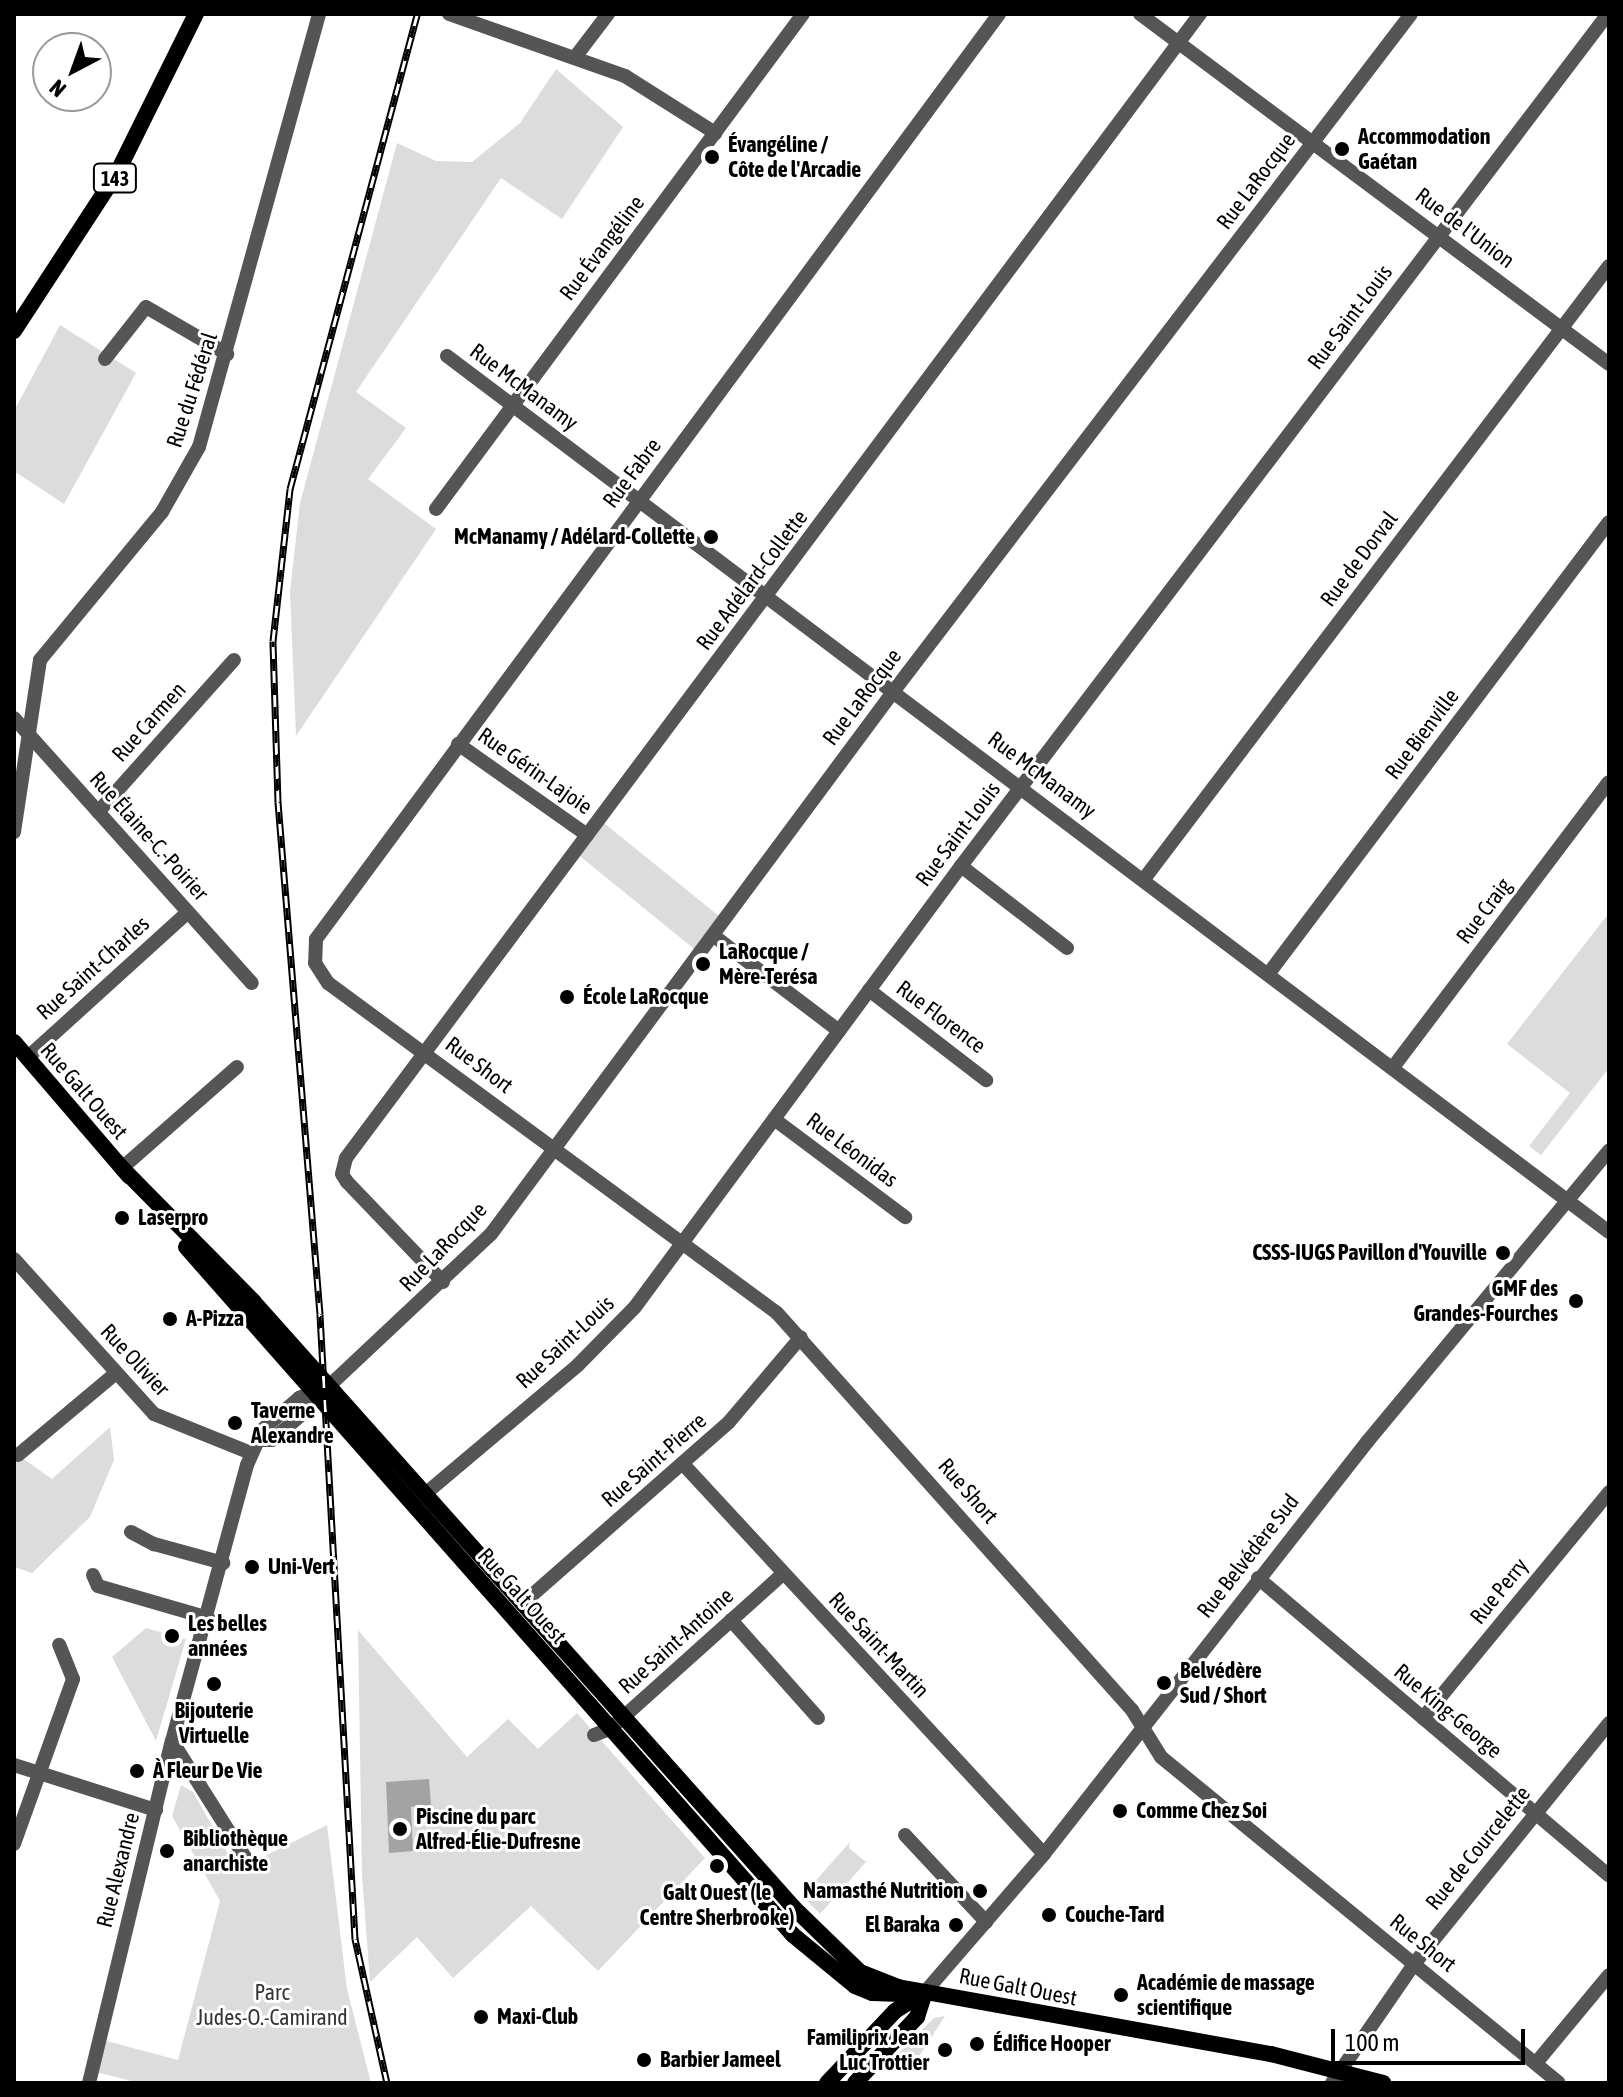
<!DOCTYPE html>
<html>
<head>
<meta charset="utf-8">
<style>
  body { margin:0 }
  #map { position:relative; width:1623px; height:2097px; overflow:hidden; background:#fff; font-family:"Asap Condensed",sans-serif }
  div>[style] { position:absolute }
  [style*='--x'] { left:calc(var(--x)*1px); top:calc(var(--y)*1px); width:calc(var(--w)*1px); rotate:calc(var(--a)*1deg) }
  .green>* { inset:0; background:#dcdcdc; transform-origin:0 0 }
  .water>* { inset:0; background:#a3a3a3 }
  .minor>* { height:14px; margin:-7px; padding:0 7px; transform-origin:7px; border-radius:7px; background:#555 }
  .major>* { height:16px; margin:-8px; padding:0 8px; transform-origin:8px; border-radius:8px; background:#000 }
  .rail>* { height:7px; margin-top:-3.5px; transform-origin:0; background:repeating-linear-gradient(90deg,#fff 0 12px,#000 0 24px); box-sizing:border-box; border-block:2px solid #000 }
  .dots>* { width:22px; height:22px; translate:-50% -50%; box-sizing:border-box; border:4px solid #fff; border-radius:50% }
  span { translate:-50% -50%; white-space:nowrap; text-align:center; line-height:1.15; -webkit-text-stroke:6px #fff; paint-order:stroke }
  .shield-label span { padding:2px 6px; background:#fff; border:2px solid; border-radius:6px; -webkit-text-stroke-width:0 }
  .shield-label { font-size:20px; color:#000; font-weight:700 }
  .poi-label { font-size:22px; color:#000; font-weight:700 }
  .left { translate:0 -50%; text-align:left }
  .right { translate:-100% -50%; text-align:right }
  .street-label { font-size:22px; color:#000 }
  .park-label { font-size:22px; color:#333 }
  .frame { position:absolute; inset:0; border:16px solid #000; pointer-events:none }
  .north { position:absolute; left:32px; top:32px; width:80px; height:80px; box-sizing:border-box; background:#fff; border:2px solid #999; border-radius:50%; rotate:221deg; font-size:22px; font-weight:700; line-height:32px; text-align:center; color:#000 }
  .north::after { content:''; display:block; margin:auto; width:28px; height:36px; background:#000; clip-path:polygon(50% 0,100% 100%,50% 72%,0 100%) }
  .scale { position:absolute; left:1331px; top:2029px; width:194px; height:36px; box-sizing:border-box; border:4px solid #000; border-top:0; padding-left:10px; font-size:24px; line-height:28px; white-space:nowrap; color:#000; -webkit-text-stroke:6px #fff; paint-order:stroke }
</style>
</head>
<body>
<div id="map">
  <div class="green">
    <i style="clip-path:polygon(556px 69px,623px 127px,562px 219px,501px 178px,356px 392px,406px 428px,368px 479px,436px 529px,296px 736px,290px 592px,300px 503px,397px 143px,436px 161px,472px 162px,520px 123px)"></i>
    <i style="clip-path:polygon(60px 325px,136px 373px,64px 504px,14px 471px,14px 411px)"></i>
    <i style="left:599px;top:819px;width:161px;height:41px;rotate:39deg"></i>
    <i style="clip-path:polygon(1609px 913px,1609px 1068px,1541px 1155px,1529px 1146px,1570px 1093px,1507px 1044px)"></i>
    <i style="clip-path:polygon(110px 1427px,114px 1460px,90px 1517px,32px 1573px,14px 1567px,14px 1444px,18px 1455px,52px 1479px)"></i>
    <i style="clip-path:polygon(146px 1628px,186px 1639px,156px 1741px,112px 1657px)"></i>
    <i style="clip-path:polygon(358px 1630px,467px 1757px,508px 1719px,538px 1749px,577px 1713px,705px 1858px,598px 1971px,531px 1906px,453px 1978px,417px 1937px,370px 1982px,362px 1875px)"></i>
    <i style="clip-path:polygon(181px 1785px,193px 1792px,237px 1870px,327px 1825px,347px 1989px,371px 2083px,139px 2083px,92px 2071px,99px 2039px,178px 2060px,220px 1901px,172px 1816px)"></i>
    <i style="clip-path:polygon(850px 1842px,849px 1848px,866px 1862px,820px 1914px,802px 1896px)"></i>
    <i style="clip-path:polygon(945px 2016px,912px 2067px,897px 2055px,934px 2018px)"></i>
  </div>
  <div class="water">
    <i style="clip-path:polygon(429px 1779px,431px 1805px,411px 1807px,413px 1851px,389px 1853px,386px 1782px)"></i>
  </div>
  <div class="minor">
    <i style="--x:449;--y:14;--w:187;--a:19.4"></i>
    <i style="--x:625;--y:76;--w:107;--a:32.3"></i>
    <i style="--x:999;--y:14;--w:1150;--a:126.44"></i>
    <i style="--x:316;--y:939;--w:24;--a:92"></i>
    <i style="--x:315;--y:963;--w:24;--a:57"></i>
    <i style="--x:328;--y:983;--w:557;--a:36.31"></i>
    <i style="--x:777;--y:1313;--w:533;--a:48.2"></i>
    <i style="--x:1132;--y:1710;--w:55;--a:58.3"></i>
    <i style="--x:1161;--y:1757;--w:514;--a:39.32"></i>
    <i style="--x:1140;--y:14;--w:585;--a:36.73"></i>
    <i style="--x:576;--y:56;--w:53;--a:-52.7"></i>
    <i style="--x:447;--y:356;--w:1455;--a:37.01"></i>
    <i style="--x:105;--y:359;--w:66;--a:-51.7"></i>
    <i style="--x:146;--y:307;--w:94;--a:30.1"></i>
    <i style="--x:436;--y:509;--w:616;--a:-53.45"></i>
    <i style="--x:14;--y:718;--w:356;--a:48.1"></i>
    <i style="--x:458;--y:744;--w:158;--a:35.2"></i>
    <i style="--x:98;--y:812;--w:204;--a:-48.2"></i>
    <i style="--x:14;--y:832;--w:174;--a:-81.4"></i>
    <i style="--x:40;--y:660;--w:192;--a:-50.5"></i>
    <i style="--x:162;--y:512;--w:75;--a:-60.4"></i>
    <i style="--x:199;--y:447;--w:449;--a:-74.5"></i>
    <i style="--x:961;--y:866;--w:134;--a:37.7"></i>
    <i style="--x:1144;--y:879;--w:769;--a:-52.82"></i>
    <i style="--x:714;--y:936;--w:157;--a:37.2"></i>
    <i style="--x:1269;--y:973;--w:565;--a:-52.99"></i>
    <i style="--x:869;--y:990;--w:148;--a:37.6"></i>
    <i style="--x:27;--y:1058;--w:217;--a:-42.2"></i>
    <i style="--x:1394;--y:1066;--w:356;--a:-52.9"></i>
    <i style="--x:774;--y:1119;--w:164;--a:36.8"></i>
    <i style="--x:122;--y:1168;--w:153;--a:-41.3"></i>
    <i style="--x:14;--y:1259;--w:209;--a:47.9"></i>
    <i style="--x:154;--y:1414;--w:105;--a:21.9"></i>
    <i style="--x:443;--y:1282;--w:139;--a:-133.8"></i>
    <i style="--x:347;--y:1182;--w:9;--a:-122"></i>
    <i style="--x:342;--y:1174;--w:16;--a:-76"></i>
    <i style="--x:346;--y:1158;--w:1428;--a:-53.26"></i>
    <i style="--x:261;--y:1440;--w:11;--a:0"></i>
    <i style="--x:272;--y:1440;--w:48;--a:-40.7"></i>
    <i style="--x:308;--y:1409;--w:14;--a:-65"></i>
    <i style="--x:18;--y:1455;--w:128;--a:-39.9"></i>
    <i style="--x:683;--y:1464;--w:531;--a:47.21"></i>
    <i style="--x:425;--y:1494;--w:200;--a:-40.1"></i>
    <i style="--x:578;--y:1365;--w:81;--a:-45.5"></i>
    <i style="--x:635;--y:1307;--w:548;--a:-53.53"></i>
    <i style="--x:961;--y:866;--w:1070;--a:-52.79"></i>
    <i style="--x:131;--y:1532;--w:26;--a:28"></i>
    <i style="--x:154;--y:1544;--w:72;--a:15.4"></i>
    <i style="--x:93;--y:1575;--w:12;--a:66"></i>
    <i style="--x:98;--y:1586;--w:115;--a:16.2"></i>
    <i style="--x:1258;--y:1578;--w:460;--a:40.3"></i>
    <i style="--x:523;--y:1603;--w:274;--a:-41.3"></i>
    <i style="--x:729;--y:1422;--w:111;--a:-49.7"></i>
    <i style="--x:731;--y:1620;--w:131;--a:48.4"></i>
    <i style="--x:1423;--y:1718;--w:293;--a:-50.5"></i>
    <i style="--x:594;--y:1735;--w:17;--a:-21"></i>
    <i style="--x:610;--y:1729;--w:232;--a:-41.9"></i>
    <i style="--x:172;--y:1741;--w:137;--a:57.8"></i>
    <i style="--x:14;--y:1765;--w:149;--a:17.6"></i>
    <i style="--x:905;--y:1835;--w:119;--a:47"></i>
    <i style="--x:14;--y:1844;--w:175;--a:-70.3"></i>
    <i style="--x:73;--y:1679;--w:37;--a:-112"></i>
    <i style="--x:925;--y:1992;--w:182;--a:-49.2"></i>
    <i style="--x:1044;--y:1854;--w:524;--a:-51.9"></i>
    <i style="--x:1367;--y:1442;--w:379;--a:-50.3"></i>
    <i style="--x:1536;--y:2063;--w:114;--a:-50.3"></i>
    <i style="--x:89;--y:2083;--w:352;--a:-76.4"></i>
    <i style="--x:172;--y:1741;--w:286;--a:-74.8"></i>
    <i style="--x:247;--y:1465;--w:39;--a:-66"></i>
    <i style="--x:263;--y:1429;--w:48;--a:-40.7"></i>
    <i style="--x:299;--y:1398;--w:32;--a:-22"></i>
    <i style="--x:329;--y:1386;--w:222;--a:-43.2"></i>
    <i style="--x:491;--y:1234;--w:675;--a:-53.44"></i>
    <i style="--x:893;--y:692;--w:853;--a:-52.62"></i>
    <i style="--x:1332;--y:2083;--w:145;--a:-55.4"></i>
    <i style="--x:1414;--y:1964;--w:310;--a:-51"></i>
  </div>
  <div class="major">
    <i style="--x:14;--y:331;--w:189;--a:-56.9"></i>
    <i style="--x:117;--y:173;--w:178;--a:-63.6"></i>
    <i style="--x:14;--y:1042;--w:177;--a:49.4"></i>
    <i style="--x:122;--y:1168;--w:187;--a:45.4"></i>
    <i style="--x:253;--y:1301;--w:813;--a:48.29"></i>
    <i style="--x:794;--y:1908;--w:92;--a:44.1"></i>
    <i style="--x:860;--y:1972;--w:41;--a:21.5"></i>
    <i style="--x:898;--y:1987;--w:379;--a:10.2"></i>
    <i style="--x:1271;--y:2054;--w:116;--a:14.5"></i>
    <i style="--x:186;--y:1247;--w:917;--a:48.58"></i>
    <i style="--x:793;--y:1935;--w:80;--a:39.4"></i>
    <i style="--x:855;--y:1986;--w:18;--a:22"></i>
    <i style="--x:872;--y:1993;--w:36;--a:2"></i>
    <i style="--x:827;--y:2083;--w:99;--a:-46.6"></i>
    <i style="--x:895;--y:2011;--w:31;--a:-32"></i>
    <i style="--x:855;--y:2083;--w:91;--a:-46.8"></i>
    <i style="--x:917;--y:2017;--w:26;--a:-72"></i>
  </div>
  <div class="rail">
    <i style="--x:387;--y:2083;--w:148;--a:-102.5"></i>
    <i style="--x:355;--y:1939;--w:626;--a:-93.21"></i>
    <i style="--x:320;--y:1314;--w:514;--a:-94.69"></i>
    <i style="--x:278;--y:802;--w:161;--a:-91.8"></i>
    <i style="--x:273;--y:641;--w:153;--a:-83.6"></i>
    <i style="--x:290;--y:489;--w:492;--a:-75"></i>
  </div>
  <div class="dots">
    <i style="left:1342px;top:149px;background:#000"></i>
    <i style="left:712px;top:157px;background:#000"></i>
    <i style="left:711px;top:537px;background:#000"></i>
    <i style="left:703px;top:964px;background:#000"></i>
    <i style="left:567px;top:997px;background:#000"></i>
    <i style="left:122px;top:1218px;background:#000"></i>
    <i style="left:1503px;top:1253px;background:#000"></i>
    <i style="left:1576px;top:1301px;background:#000"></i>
    <i style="left:170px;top:1319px;background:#000"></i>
    <i style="left:235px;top:1423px;background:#000"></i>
    <i style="left:252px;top:1567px;background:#000"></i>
    <i style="left:172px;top:1636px;background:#000"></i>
    <i style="left:1164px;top:1683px;background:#000"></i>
    <i style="left:214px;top:1684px;background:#000"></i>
    <i style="left:137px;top:1771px;background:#000"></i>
    <i style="left:1120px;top:1811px;background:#000"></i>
    <i style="left:400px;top:1829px;background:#000"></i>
    <i style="left:167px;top:1851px;background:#000"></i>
    <i style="left:717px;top:1866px;background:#000"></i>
    <i style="left:980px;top:1891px;background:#000"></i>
    <i style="left:1049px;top:1915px;background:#000"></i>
    <i style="left:956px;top:1925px;background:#000"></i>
    <i style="left:1121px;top:1995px;background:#000"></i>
    <i style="left:481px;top:2017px;background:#000"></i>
    <i style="left:977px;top:2044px;background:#000"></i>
    <i style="left:945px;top:2050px;background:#000"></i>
    <i style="left:644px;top:2060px;background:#000"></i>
  </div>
  <div class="shield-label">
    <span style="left:115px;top:178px">143</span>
  </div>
  <div class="poi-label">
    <span class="left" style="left:1358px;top:149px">Accommodation<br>Gaétan</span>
    <span class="left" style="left:728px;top:157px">Évangéline /<br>Côte de l'Arcadie</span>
    <span class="right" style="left:695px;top:537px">McManamy / Adélard-Collette</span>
    <span class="left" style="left:719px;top:964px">LaRocque /<br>Mère-Terésa</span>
    <span class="left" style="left:583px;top:997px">École LaRocque</span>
    <span class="left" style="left:138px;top:1218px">Laserpro</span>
    <span class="right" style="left:1487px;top:1253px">CSSS-IUGS Pavillon d'Youville</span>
    <span class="right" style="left:1558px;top:1301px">GMF des<br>Grandes-Fourches</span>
    <span class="left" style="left:186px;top:1319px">A-Pizza</span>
    <span class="left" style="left:251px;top:1423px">Taverne<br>Alexandre</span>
    <span class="left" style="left:268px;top:1567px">Uni-Vert</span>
    <span class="left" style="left:188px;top:1636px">Les belles<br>années</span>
    <span class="left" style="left:1180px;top:1683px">Belvédère<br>Sud / Short</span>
    <span style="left:214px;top:1723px">Bijouterie<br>Virtuelle</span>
    <span class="left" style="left:153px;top:1771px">À Fleur De Vie</span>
    <span class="left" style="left:1136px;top:1811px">Comme Chez Soi</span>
    <span class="left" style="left:416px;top:1829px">Piscine du parc<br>Alfred-Élie-Dufresne</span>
    <span class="left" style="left:183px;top:1851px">Bibliothèque<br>anarchiste</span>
    <span class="right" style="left:964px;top:1891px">Namasthé Nutrition</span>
    <span style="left:717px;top:1905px">Galt Ouest (le<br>Centre Sherbrooke)</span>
    <span class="left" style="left:1065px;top:1915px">Couche-Tard</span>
    <span class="right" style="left:940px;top:1925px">El Baraka</span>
    <span class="left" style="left:1137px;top:1995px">Académie de massage<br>scientifique</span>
    <span class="left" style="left:497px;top:2017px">Maxi-Club</span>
    <span class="right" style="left:929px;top:2050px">Familiprix Jean<br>Luc Trottier</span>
    <span class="left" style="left:993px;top:2044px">Édifice Hooper</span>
    <span class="left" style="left:660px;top:2060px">Barbier Jameel</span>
  </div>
  <div class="street-label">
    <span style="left:1256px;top:181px;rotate:-53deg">Rue LaRocque</span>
    <span style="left:1465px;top:228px;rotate:37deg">Rue de l'Union</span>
    <span style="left:602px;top:248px;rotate:-53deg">Rue Évangéline</span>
    <span style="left:1350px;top:317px;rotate:-53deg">Rue Saint-Louis</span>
    <span style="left:524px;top:387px;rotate:37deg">Rue McManamy</span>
    <span style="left:192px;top:390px;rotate:-72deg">Rue du Fédéral</span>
    <span style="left:632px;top:473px;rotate:-53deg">Rue Fabre</span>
    <span style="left:1359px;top:559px;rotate:-53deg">Rue de Dorval</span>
    <span style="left:752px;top:580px;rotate:-53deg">Rue Adélard-Collette</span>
    <span style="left:862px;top:697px;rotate:-53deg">Rue LaRocque</span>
    <span style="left:149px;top:722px;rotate:-48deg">Rue Carmen</span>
    <span style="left:1422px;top:734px;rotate:-53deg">Rue Bienville</span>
    <span style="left:535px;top:771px;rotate:35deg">Rue Gérin-Lajoie</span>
    <span style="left:1042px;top:775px;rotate:37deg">Rue McManamy</span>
    <span style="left:958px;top:834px;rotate:-53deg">Rue Saint-Louis</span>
    <span style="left:149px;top:836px;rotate:48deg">Rue Élaine-C.-Poirier</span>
    <span style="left:1484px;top:911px;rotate:-53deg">Rue Craig</span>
    <span style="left:93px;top:968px;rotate:-42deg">Rue Saint-Charles</span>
    <span style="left:941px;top:1017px;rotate:37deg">Rue Florence</span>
    <span style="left:479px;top:1065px;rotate:37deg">Rue Short</span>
    <span style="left:84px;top:1091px;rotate:49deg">Rue Galt Ouest</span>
    <span style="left:852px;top:1150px;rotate:37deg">Rue Léonidas</span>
    <span style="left:443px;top:1247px;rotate:-46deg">Rue LaRocque</span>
    <span style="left:565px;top:1342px;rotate:-43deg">Rue Saint-Louis</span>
    <span style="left:135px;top:1360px;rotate:47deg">Rue Olivier</span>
    <span style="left:654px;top:1460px;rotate:-41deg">Rue Saint-Pierre</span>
    <span style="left:968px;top:1491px;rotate:49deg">Rue Short</span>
    <span style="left:1248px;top:1556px;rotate:-52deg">Rue Belvédère Sud</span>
    <span style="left:1499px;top:1591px;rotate:-51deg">Rue Perry</span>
    <span style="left:522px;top:1596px;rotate:48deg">Rue Galt Ouest</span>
    <span style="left:676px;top:1641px;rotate:-42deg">Rue Saint-Antoine</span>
    <span style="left:879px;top:1645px;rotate:47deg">Rue Saint-Martin</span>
    <span style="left:1448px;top:1711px;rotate:40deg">Rue King-George</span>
    <span style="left:1478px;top:1848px;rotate:-51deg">Rue de Courcelette</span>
    <span style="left:118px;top:1870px;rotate:-76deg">Rue Alexandre</span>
    <span style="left:1423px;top:1943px;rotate:39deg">Rue Short</span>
    <span style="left:1018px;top:1987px;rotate:11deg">Rue Galt Ouest</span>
  </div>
  <div class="park-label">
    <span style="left:272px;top:2005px">Parc<br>Judes-O.-Camirand</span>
  </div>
  <div class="frame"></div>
  <div class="north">N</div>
  <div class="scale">100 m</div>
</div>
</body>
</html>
